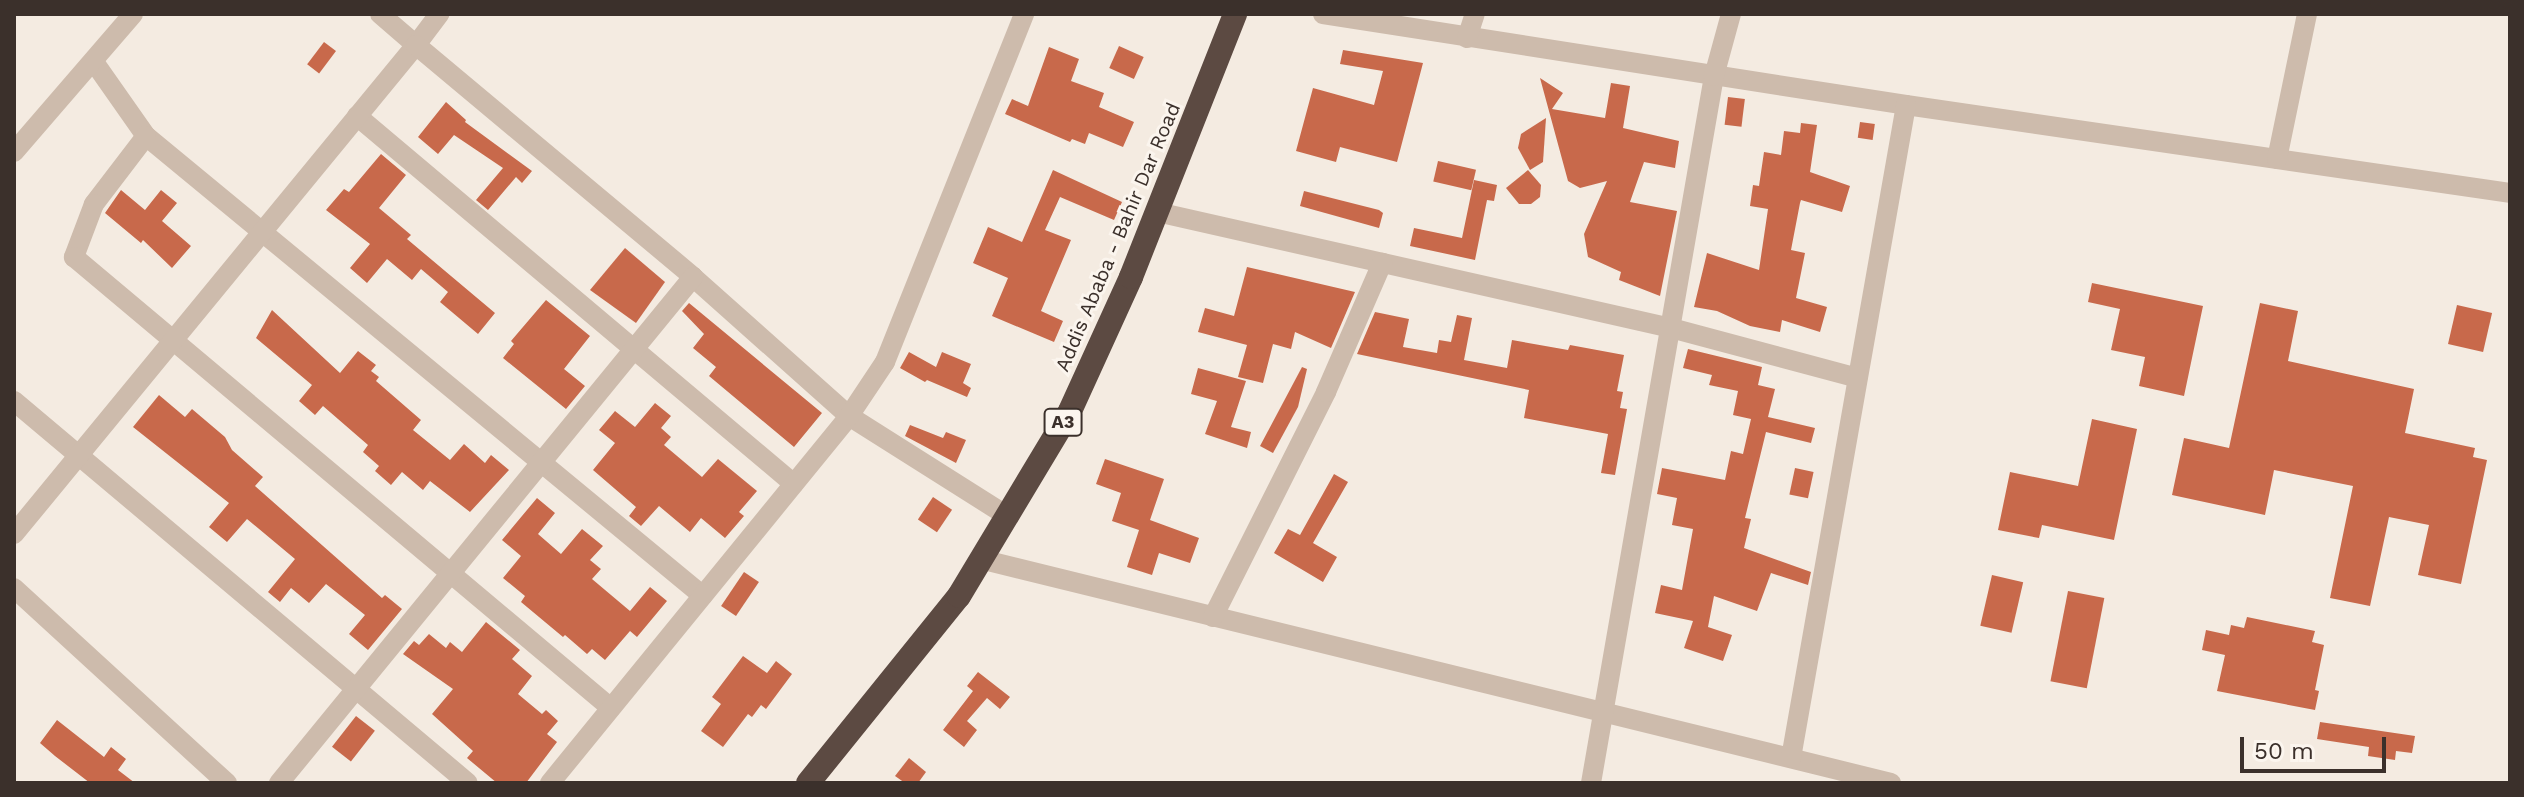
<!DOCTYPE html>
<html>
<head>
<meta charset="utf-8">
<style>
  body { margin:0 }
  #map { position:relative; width:2524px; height:797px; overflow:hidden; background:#f4ebe1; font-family:"Work Sans",sans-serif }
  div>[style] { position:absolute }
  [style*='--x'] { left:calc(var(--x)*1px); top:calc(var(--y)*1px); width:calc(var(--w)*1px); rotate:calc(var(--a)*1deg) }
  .building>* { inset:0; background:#c8694b; transform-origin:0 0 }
  .minor>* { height:20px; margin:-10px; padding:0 10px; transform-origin:10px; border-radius:10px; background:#cdbbac }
  .highway>* { height:24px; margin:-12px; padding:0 12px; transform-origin:12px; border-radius:12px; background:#5c4a42 }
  span { translate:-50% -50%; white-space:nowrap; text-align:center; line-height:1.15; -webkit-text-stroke:6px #fbf5ee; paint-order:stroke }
  .shield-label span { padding:2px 6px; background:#fbf5ee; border:2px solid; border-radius:6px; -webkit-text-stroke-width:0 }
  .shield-label { font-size:18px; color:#3b302b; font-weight:700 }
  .street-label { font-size:20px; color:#3b302b }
  .frame { position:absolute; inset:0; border:16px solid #3b302b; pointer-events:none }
  .scale { position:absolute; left:2240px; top:737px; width:146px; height:36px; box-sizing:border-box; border:4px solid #3b302b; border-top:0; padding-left:10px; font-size:24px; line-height:28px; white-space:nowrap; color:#3b302b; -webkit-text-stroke:6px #fbf5ee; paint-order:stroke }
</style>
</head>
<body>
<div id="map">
  <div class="building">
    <i style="left:324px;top:42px;width:15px;height:28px;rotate:37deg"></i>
    <i style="left:1119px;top:46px;width:27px;height:24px;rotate:24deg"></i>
    <i style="clip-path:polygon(1049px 47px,1079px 59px,1071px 81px,1104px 93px,1099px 107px,1134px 122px,1123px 147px,1089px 133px,1085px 144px,1072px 139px,1070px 142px,1005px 114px,1012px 99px,1028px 106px)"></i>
    <i style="clip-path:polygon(1343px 50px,1423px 63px,1397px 162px,1340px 147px,1336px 162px,1296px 151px,1313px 88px,1374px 105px,1383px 71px,1340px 64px)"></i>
    <i style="clip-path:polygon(1540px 78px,1563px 93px,1552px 109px,1605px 118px,1611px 83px,1630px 86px,1623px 128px,1679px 141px,1675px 168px,1644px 162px,1630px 202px,1677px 211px,1660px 296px,1619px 280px,1621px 272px,1588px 257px,1584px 234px,1607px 181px,1580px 188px,1568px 181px)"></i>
    <i style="left:1728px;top:97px;width:17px;height:28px;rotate:7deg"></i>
    <i style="clip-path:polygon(446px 102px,466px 120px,465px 122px,532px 171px,522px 183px,516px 177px,488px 210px,476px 200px,503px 168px,454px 135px,438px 154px,418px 137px)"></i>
    <i style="clip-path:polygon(1546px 118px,1543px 162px,1530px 170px,1518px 148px,1521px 134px)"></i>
    <i style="left:1860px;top:122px;width:15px;height:16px;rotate:8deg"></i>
    <i style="clip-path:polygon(1801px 123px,1817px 125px,1810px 172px,1850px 186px,1842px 212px,1801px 200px,1800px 203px,1791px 250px,1805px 253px,1796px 298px,1827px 307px,1820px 332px,1782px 320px,1780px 332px,1750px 326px,1717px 311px,1694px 307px,1707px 253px,1759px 270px,1768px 209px,1750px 206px,1753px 185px,1759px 186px,1764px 152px,1781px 155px,1784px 131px,1800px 133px)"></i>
    <i style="clip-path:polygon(381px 154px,406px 175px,379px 208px,411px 235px,407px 239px,495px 313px,478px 334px,440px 302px,448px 292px,421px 269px,412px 280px,387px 259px,367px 283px,350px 268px,370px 244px,326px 210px,344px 189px,349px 192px)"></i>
    <i style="left:1438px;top:161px;width:39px;height:21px;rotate:13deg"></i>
    <i style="clip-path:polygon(1053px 170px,1122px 202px,1114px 220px,1060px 197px,1045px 230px,1071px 240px,1041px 311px,1063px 321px,1054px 342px,992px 316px,1008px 278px,973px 263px,988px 227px,1022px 242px)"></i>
    <i style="clip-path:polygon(1528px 170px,1541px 185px,1540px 197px,1531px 204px,1519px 204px,1506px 188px)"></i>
    <i style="clip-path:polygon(1474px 180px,1497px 185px,1494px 201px,1487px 200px,1475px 260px,1410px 246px,1414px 228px,1462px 238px)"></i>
    <i style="clip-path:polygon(121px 190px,145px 210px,161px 190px,177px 203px,162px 221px,191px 246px,172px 268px,143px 240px,141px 243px,105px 213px)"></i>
    <i style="clip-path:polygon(1304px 191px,1379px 210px,1383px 213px,1379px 228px,1300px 206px)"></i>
    <i style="clip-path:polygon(625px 248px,665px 282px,636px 323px,590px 290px)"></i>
    <i style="clip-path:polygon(1247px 267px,1355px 292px,1331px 348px,1295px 332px,1291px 349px,1273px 344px,1263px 383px,1238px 377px,1247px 345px,1198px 332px,1205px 308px,1234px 316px)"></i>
    <i style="clip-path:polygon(2092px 283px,2203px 306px,2184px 396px,2139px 386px,2145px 357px,2111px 350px,2120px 309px,2088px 302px)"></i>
    <i style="clip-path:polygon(546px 300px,590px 336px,564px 369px,585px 386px,566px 409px,503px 358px,514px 344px,511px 341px)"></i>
    <i style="clip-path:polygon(689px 303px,822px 413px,794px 447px,709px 376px,716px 367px,693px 348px,704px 334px,682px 311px)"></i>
    <i style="clip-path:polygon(2260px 303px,2298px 311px,2288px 361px,2414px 389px,2405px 433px,2475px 448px,2473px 457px,2487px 460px,2461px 584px,2418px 575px,2429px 525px,2389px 517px,2370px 606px,2330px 598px,2353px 486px,2274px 470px,2265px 515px,2172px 495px,2184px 438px,2229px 448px)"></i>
    <i style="left:2457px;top:305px;width:36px;height:40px;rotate:13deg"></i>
    <i style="clip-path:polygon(272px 310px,340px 373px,358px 351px,376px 365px,371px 371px,379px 377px,376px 381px,421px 420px,413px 430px,450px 460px,464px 444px,485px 463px,491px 455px,509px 470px,470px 512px,430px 481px,423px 490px,402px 472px,391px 485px,375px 471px,379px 466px,363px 452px,368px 445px,323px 406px,315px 415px,299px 401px,312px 385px,256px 338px)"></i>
    <i style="clip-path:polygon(1375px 312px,1409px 319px,1403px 347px,1437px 353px,1439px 340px,1451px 342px,1457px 315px,1472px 318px,1464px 360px,1507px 368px,1512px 340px,1568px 350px,1570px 345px,1624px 355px,1617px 391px,1623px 392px,1620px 408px,1627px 409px,1615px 475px,1601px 473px,1608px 434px,1524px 418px,1529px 390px,1357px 354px)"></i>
    <i style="clip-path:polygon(1688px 349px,1762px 367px,1758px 385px,1775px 389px,1768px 417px,1815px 428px,1811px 443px,1766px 432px,1745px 518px,1751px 519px,1744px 548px,1811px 572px,1808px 585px,1771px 573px,1757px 611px,1714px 596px,1708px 627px,1732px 635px,1723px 661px,1684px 648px,1693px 621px,1655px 613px,1661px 585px,1682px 590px,1693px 529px,1672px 525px,1677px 498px,1657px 494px,1662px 468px,1725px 480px,1731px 451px,1743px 454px,1751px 419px,1733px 415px,1738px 391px,1709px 385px,1712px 375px,1683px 368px)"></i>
    <i style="clip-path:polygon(909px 352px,936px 367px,942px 352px,971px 364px,963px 383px,971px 388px,967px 397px,927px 380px,925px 382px,900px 368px)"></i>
    <i style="clip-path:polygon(1302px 367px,1307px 369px,1298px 407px,1273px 453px,1260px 446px)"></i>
    <i style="clip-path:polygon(1198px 368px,1246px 381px,1231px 427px,1251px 432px,1247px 448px,1205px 434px,1217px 401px,1191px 394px)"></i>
    <i style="clip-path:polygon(159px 395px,185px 417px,192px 409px,225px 437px,232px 450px,263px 477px,255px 486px,382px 598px,385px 595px,402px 609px,368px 650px,349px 634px,365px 615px,326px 584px,309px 603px,291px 588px,280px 602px,268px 592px,295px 559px,247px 519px,227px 542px,209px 527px,229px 503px,133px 427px)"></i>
    <i style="clip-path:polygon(655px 403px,671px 416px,661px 428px,671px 437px,664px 445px,702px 477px,718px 459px,757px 491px,739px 512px,744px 516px,725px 538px,701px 518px,690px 532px,659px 506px,641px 526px,629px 516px,636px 507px,593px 470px,615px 443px,599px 430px,615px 411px,635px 427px)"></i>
    <i style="clip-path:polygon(2092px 419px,2137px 429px,2114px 540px,2042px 525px,2039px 538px,1998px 530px,2010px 472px,2078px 486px)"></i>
    <i style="clip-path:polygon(910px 425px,943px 438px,946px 432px,966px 440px,956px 463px,905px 436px)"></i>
    <i style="clip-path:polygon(1105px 459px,1164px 479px,1150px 520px,1199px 538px,1190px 563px,1159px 553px,1152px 575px,1127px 567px,1139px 530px,1112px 521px,1121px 493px,1096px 484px)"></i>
    <i style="left:1795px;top:468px;width:19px;height:27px;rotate:12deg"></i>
    <i style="clip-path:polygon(1334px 474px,1348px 482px,1313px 543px,1337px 557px,1323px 582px,1274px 553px,1288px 529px,1300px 535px)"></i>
    <i style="left:933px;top:497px;width:23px;height:27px;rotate:34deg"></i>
    <i style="clip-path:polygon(537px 498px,555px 513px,538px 534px,561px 554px,582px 529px,603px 546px,590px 560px,601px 569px,592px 579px,630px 611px,650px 587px,667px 601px,637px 637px,630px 631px,605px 660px,592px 649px,587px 654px,565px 635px,563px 637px,521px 602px,525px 596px,503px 578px,521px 556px,502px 540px)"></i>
    <i style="left:744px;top:572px;width:18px;height:41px;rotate:34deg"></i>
    <i style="left:1992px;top:575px;width:32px;height:52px;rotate:13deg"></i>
    <i style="left:2068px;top:591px;width:37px;height:92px;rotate:11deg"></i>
    <i style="clip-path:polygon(2247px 617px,2315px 631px,2312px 642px,2324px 645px,2315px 690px,2319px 691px,2315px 710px,2217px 691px,2225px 655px,2202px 650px,2206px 630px,2229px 635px,2231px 625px,2244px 628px)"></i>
    <i style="clip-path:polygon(486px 622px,520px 650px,512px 659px,532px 676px,518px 694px,542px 714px,546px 710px,558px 721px,547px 734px,557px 742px,526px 783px,497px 783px,467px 758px,473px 751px,432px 714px,453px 689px,403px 654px,414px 641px,419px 645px,429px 634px,446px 648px,450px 642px,462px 652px)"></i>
    <i style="clip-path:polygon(743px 656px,767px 673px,776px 661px,792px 674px,766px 709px,761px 705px,752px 717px,748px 714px,723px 747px,701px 731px,721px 704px,712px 697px)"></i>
    <i style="clip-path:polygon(978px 672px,1010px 697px,1000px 709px,987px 698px,967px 721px,977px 730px,964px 747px,943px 730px,973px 691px,967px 686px)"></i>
    <i style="left:356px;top:716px;width:24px;height:39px;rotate:38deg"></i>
    <i style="clip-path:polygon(57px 720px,104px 757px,111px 747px,126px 759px,118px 770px,135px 783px,90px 783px,55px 756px,40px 743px)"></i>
    <i style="clip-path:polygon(2320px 722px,2415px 736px,2412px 753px,2396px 751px,2395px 760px,2368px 756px,2369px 747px,2317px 739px)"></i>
    <i style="clip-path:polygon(909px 758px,926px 772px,918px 783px,905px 783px,895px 776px)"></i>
  </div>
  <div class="minor">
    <i style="--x:380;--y:14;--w:48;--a:40.7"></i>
    <i style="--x:416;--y:45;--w:39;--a:-53"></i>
    <i style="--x:1323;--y:14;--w:590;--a:8.87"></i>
    <i style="--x:1906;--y:105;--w:610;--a:8.29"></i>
    <i style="--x:1467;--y:38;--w:25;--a:-72"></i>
    <i style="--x:94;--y:62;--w:90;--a:54.9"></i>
    <i style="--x:146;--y:136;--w:722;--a:39.55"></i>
    <i style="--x:357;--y:116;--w:571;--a:40.1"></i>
    <i style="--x:146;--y:136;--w:86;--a:127.4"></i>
    <i style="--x:94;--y:204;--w:57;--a:110.7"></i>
    <i style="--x:74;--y:257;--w:701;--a:40.03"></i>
    <i style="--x:14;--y:152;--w:182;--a:-49.2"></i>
    <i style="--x:2277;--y:159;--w:148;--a:-78.3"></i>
    <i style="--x:1157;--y:212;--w:527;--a:12.72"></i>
    <i style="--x:1671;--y:328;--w:193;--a:15"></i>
    <i style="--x:14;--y:401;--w:593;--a:40.08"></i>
    <i style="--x:14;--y:534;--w:633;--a:-50.58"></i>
    <i style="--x:416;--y:45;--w:361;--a:39.9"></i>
    <i style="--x:693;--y:277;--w:209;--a:41.7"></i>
    <i style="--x:849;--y:416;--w:189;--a:32.3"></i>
    <i style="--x:984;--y:560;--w:934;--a:13.81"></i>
    <i style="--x:14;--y:588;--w:289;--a:42.5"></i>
    <i style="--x:1213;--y:617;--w:252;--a:-63.3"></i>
    <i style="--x:1326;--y:392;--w:141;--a:-66.5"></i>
    <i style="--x:1791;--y:758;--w:663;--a:-80.01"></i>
    <i style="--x:279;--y:783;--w:654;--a:-50.71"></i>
    <i style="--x:550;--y:783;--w:473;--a:-50.8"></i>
    <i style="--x:849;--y:416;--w:65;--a:-56.3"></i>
    <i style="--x:885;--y:362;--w:375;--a:-68.2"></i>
    <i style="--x:1591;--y:783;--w:718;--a:-80.13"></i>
    <i style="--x:1714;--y:76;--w:64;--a:-74.7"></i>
  </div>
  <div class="highway">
    <i style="--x:808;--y:783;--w:240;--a:-51.1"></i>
    <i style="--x:959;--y:596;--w:216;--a:-59"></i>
    <i style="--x:1070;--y:411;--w:147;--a:-65.5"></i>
    <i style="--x:1131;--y:277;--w:283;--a:-68.4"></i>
  </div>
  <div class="shield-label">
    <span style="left:1063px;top:422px">A3</span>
  </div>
  <div class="street-label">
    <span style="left:1118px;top:237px;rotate:-67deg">Addis Ababa - Bahir Dar Road</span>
  </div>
  <div class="frame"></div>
  <div class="scale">50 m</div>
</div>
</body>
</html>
